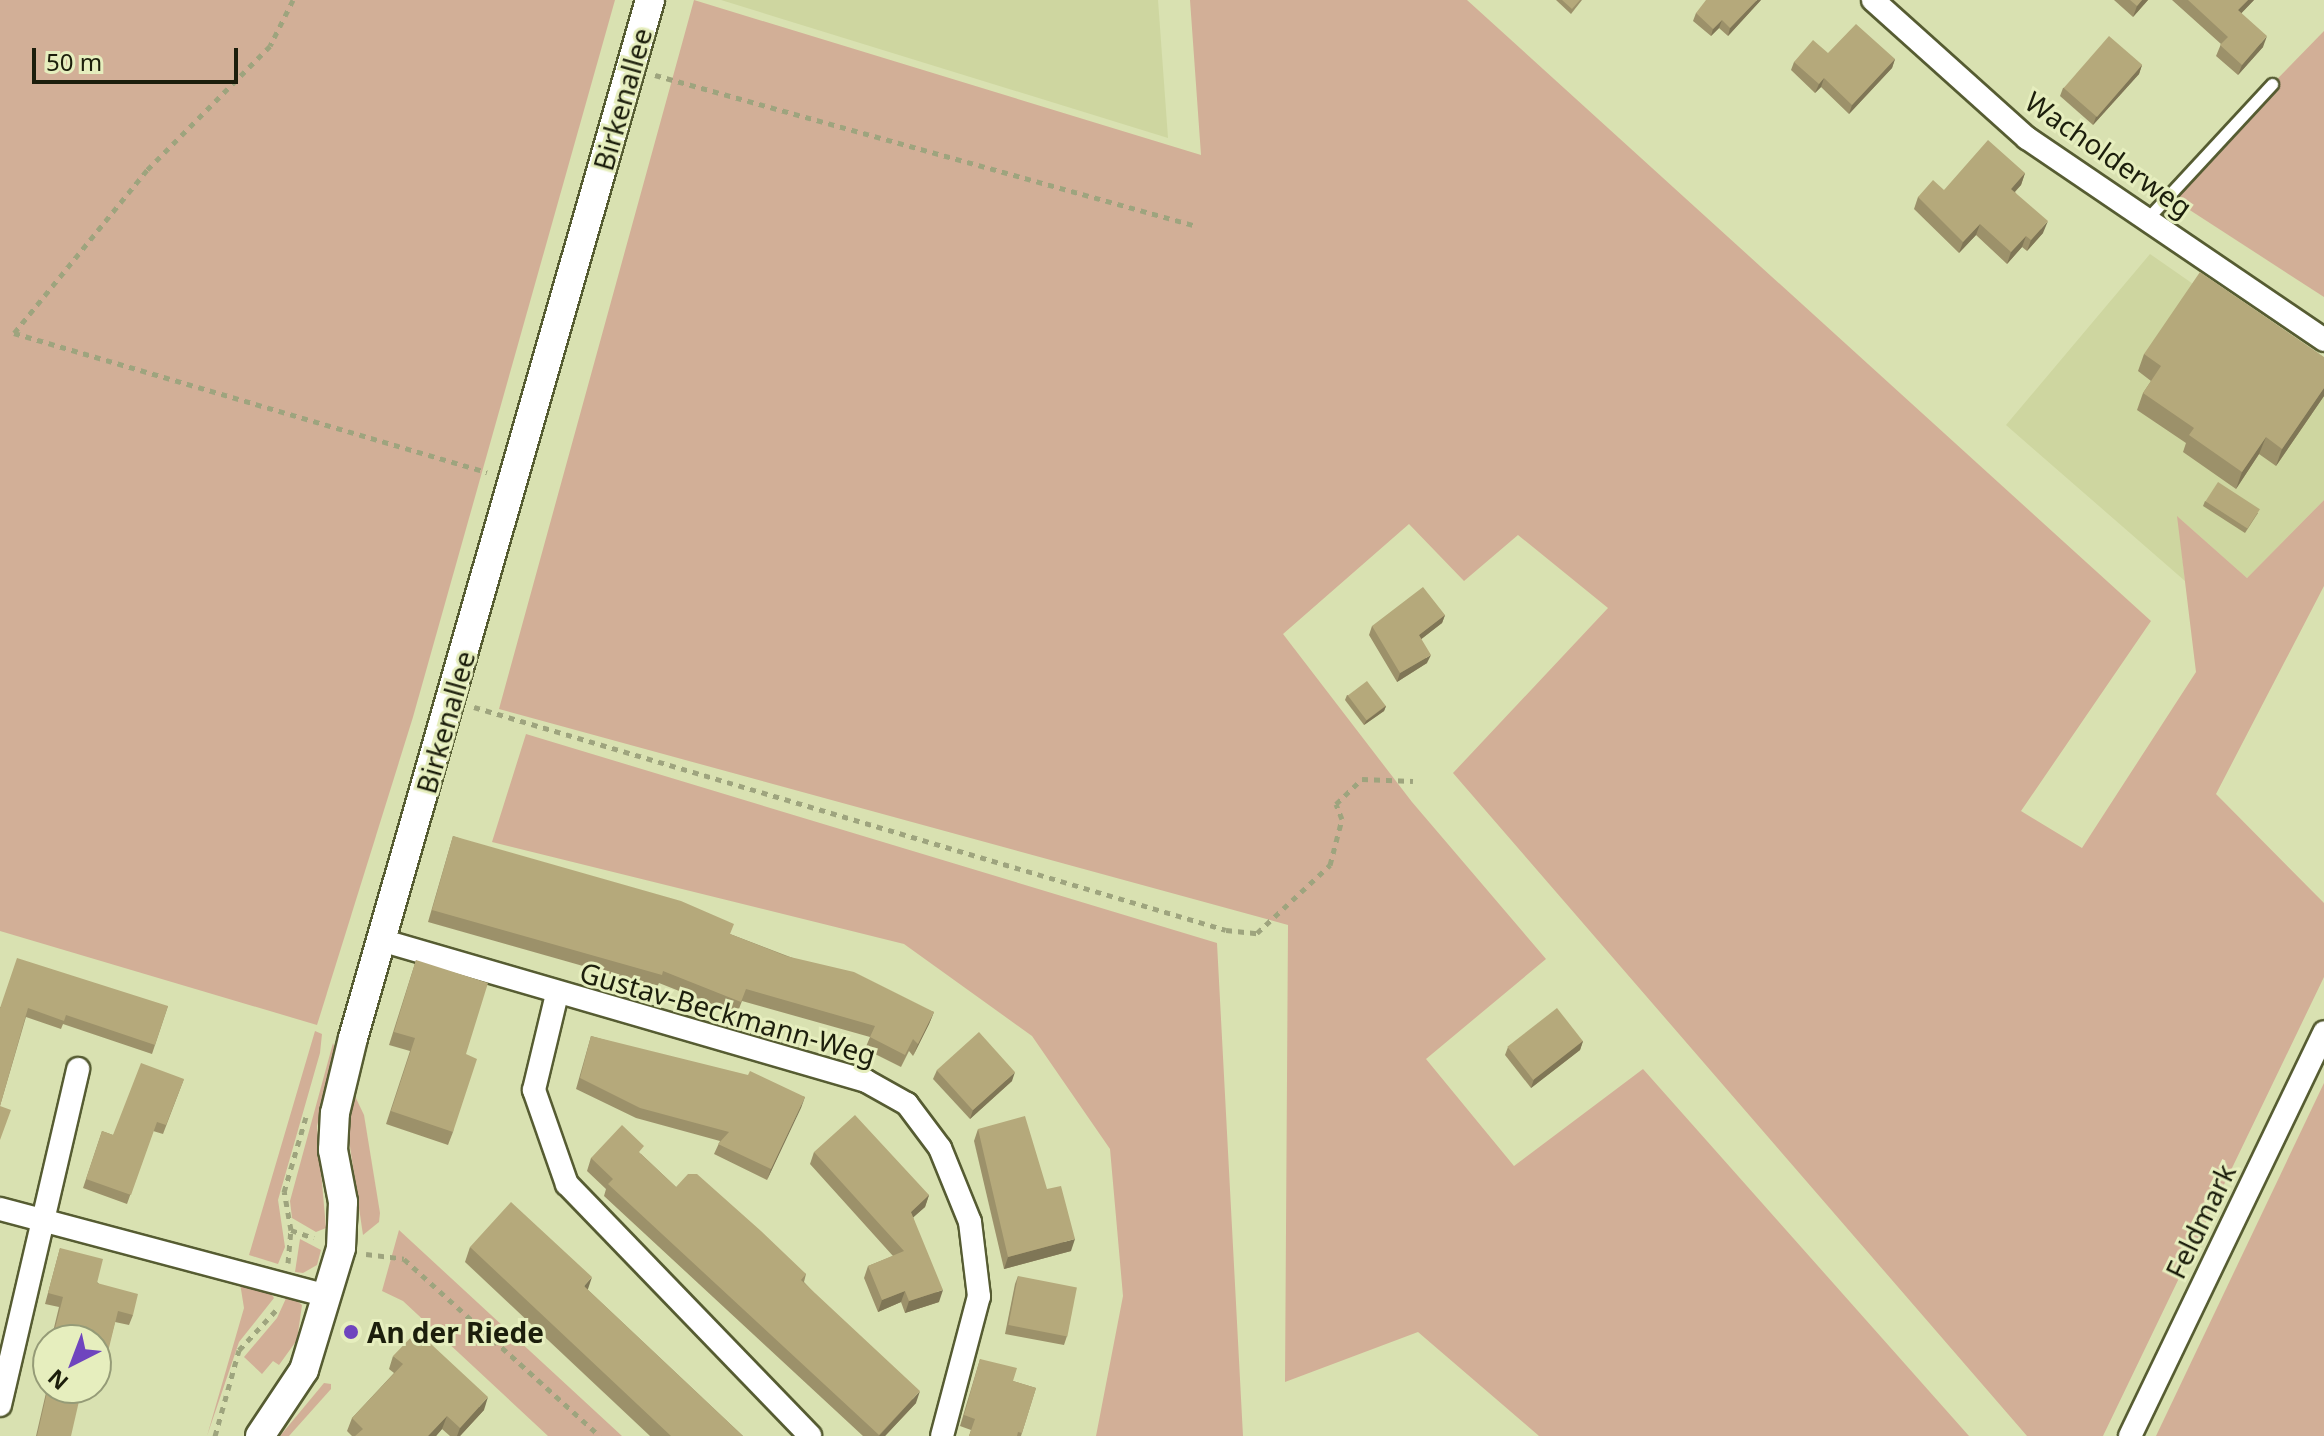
<!DOCTYPE html>
<html>
<head>
<meta charset="utf-8">
<style>
  body { margin:0 }
  #map { position:relative; width:2324px; height:1436px; overflow:hidden; background:#d9e1b1; font-family:"Noto Sans",sans-serif }
  div>[style] { position:absolute }
  [style*='--x'] { left:calc(var(--x)*1px); top:calc(var(--y)*1px); width:calc(var(--w)*1px); rotate:calc(var(--a)*1deg) }
  .built>* { inset:0; background:#ced6a0 }
  .green>* { inset:0; background:#d2af97 }
  .path>* { height:5px; margin-top:-2.5px; transform-origin:0; background:repeating-linear-gradient(90deg,#9ea47e 0 6px,transparent 0 12px) }
  .roads { filter:drop-shadow(2px 0 #565c32) drop-shadow(-2px 0 #565c32) drop-shadow(0 2px #565c32) drop-shadow(0 -2px #565c32) }
  .service>* { height:11px; margin:-5.5px; padding:0 5.5px; transform-origin:5.5px; border-radius:5.5px; background:#fff }
  .minor>* { height:22px; margin:-11px; padding:0 11px; transform-origin:11px; border-radius:11px; background:#fff }
  .tertiary>* { height:28px; margin:-14px; padding:0 14px; transform-origin:14px; border-radius:14px; background:#fff }
  .wall>* { inset:0; background:#9c916a }
  .shaded-wall>* { inset:0; background:#7f7656 }
  .building>* { inset:0; background:#b5a97b; transform-origin:0 0 }
  .dots>* { width:22px; height:22px; translate:-50% -50%; box-sizing:border-box; border:4px solid #e6eebe; border-radius:50% }
  span { translate:-50% -50%; white-space:nowrap; text-align:center; line-height:1.15; -webkit-text-stroke:6px #e6eebe; paint-order:stroke }
  .street-label { font-size:28px; color:#1c1e0c }
  .poi-label { font-size:28px; color:#1c1e0c; font-weight:700 }
  .left { translate:0 -50%; text-align:left }
  .north { position:absolute; left:32px; top:1324px; width:80px; height:80px; box-sizing:border-box; background:#e6eebe; border:2px solid #959b77; border-radius:50%; rotate:222deg; font-size:22px; font-weight:700; line-height:32px; text-align:center; color:#1c1e0c }
  .north::after { content:''; display:block; margin:auto; width:28px; height:36px; background:#6f45be; clip-path:polygon(50% 0,100% 100%,50% 72%,0 100%) }
  .scale { position:absolute; left:32px; top:48px; width:206px; height:36px; box-sizing:border-box; border:4px solid #1c1e0c; border-top:0; padding-left:10px; font-size:24px; line-height:28px; white-space:nowrap; color:#1c1e0c; -webkit-text-stroke:6px #e6eebe; paint-order:stroke }
</style>
</head>
<body>
<div id="map">
  <div class="built">
    <i style="clip-path:polygon(721px 0,1158px 0,1168px 138px)"></i>
    <i style="clip-path:polygon(2150px 254px,2324px 375px,2324px 500px,2247px 578px,2178px 517px,2185px 581px,2006px 425px)"></i>
  </div>
  <div class="green">
    <i style="clip-path:polygon(0 0,615px 0,413px 717px,317px 1025px,0 931px)"></i>
    <i style="clip-path:polygon(694px 0,1201px 155px,1190px 0,1467px 0,2151px 621px,2021px 811px,2082px 848px,2196px 672px,2177px 516px,2247px 578px,2324px 500px,2324px 586px,2216px 794px,2324px 903px,2324px 977px,2103px 1436px,2027px 1436px,1453px 773px,1608px 608px,1518px 535px,1464px 581px,1409px 524px,1283px 634px,1412px 802px,1546px 959px,1426px 1059px,1514px 1166px,1643px 1069px,1969px 1436px,1539px 1436px,1418px 1332px,1285px 1382px,1288px 925px,499px 709px)"></i>
    <i style="clip-path:polygon(2324px 31px,2324px 297px,2165px 194px)"></i>
    <i style="clip-path:polygon(526px 734px,1217px 943px,1243px 1436px,1096px 1436px,1123px 1296px,1110px 1149px,1032px 1036px,904px 944px,492px 842px)"></i>
    <i style="clip-path:polygon(315px 1031px,322px 1034px,320px 1053px,278px 1200px,285px 1247px,278px 1264px,249px 1255px)"></i>
    <i style="clip-path:polygon(333px 1043px,336px 1053px,317px 1126px,326px 1228px,316px 1232px,292px 1218px,290px 1201px)"></i>
    <i style="clip-path:polygon(2324px 1083px,2324px 1436px,2156px 1436px)"></i>
    <i style="clip-path:polygon(353px 1092px,364px 1115px,380px 1213px,379px 1222px,363px 1235px,349px 1140px)"></i>
    <i style="clip-path:polygon(399px 1230px,622px 1436px,548px 1436px,403px 1301px,382px 1291px)"></i>
    <i style="clip-path:polygon(300px 1239px,321px 1250px,317px 1265px,303px 1273px,295px 1272px)"></i>
    <i style="clip-path:polygon(240px 1283px,269px 1291px,274px 1298px,239px 1342px,207px 1436px,244px 1308px)"></i>
    <i style="clip-path:polygon(288px 1294px,302px 1305px,297px 1340px,279px 1365px,273px 1361px,262px 1374px,244px 1357px,277px 1318px)"></i>
    <i style="clip-path:polygon(324px 1383px,331px 1384px,331px 1389px,289px 1436px,280px 1436px)"></i>
  </div>
  <div class="path">
    <i style="--x:293;--y:0;--w:51;--a:116.6"></i>
    <i style="--x:270;--y:46;--w:175;--a:134.8"></i>
    <i style="--x:147;--y:170;--w:210;--a:129.2"></i>
    <i style="--x:14;--y:333;--w:493;--a:16.4"></i>
    <i style="--x:655;--y:75;--w:559;--a:15.58"></i>
    <i style="--x:474;--y:707;--w:784;--a:16.52"></i>
    <i style="--x:1226;--y:930;--w:31;--a:6"></i>
    <i style="--x:1257;--y:933;--w:100;--a:-43"></i>
    <i style="--x:1330;--y:865;--w:48;--a:-75.4"></i>
    <i style="--x:1342;--y:819;--w:16;--a:-112"></i>
    <i style="--x:1336;--y:804;--w:36;--a:-44"></i>
    <i style="--x:1362;--y:779;--w:51;--a:2.2"></i>
    <i style="--x:291;--y:1230;--w:24;--a:19"></i>
    <i style="--x:366;--y:1254;--w:38;--a:7"></i>
    <i style="--x:404;--y:1259;--w:264;--a:42.1"></i>
    <i style="--x:288;--y:1263;--w:33;--a:-85"></i>
    <i style="--x:291;--y:1230;--w:39;--a:-100"></i>
    <i style="--x:284;--y:1192;--w:78;--a:-73.7"></i>
    <i style="--x:215;--y:1436;--w:89;--a:-74.4"></i>
    <i style="--x:239;--y:1350;--w:57;--a:-47.1"></i>
  </div>
  <div class="roads">
    <div class="service">
      <i style="--x:2147;--y:219;--w:184;--a:-47.2"></i>
    </div>
    <div class="minor">
      <i style="--x:1873;--y:0;--w:207;--a:41.9"></i>
      <i style="--x:2027;--y:138;--w:359;--a:34.2"></i>
      <i style="--x:384;--y:941;--w:502;--a:16.2"></i>
      <i style="--x:866;--y:1081;--w:47;--a:29.3"></i>
      <i style="--x:907;--y:1104;--w:55;--a:53.1"></i>
      <i style="--x:940;--y:1148;--w:80;--a:67.9"></i>
      <i style="--x:970;--y:1222;--w:75;--a:83.1"></i>
      <i style="--x:979;--y:1296;--w:145;--a:104.8"></i>
      <i style="--x:557;--y:994;--w:99;--a:103.5"></i>
      <i style="--x:534;--y:1090;--w:100;--a:70.7"></i>
      <i style="--x:567;--y:1184;--w:350;--a:46"></i>
      <i style="--x:0;--y:1209;--w:337;--a:14.9"></i>
      <i style="--x:0;--y:1405;--w:345;--a:-76.9"></i>
      <i style="--x:2130;--y:1436;--w:448;--a:-64.3"></i>
    </div>
    <div class="tertiary">
      <i style="--x:260;--y:1436;--w:79;--a:-56.3"></i>
      <i style="--x:304;--y:1370;--w:127;--a:-73.1"></i>
      <i style="--x:341;--y:1248;--w:46;--a:-87.5"></i>
      <i style="--x:343;--y:1202;--w:53;--a:-100.9"></i>
      <i style="--x:333;--y:1150;--w:37;--a:-87"></i>
      <i style="--x:335;--y:1113;--w:77;--a:-76.5"></i>
      <i style="--x:353;--y:1038;--w:1080;--a:-74.03"></i>
    </div>
  </div>
  <div class="wall">
    <i style="clip-path:polygon(1556px 0,1582px 0,1571px 14px)"></i>
    <i style="clip-path:polygon(1761px 0,1728px 36px,1719px 28px,1711px 36px,1693px 21px,1696px 13px)"></i>
    <i style="clip-path:polygon(2114px 0,2148px 0,2133px 17px)"></i>
    <i style="clip-path:polygon(2172px 0,2254px 0,2241px 13px,2263px 47px,2238px 75px,2216px 56px,2221px 44px)"></i>
    <i style="clip-path:polygon(1828px 53px,1895px 59px,1892px 68px,1849px 114px,1821px 87px,1815px 93px,1791px 70px,1794px 62px)"></i>
    <i style="clip-path:polygon(2142px 65px,2139px 74px,2093px 125px,2060px 96px,2063px 88px)"></i>
    <i style="clip-path:polygon(2025px 173px,2021px 185px,2015px 192px,2043px 233px,2027px 251px,2022px 247px,2007px 264px,1976px 235px,1959px 253px,1914px 209px,1918px 197px,1944px 190px)"></i>
    <i style="clip-path:polygon(2144px 354px,2324px 357px,2324px 396px,2276px 466px,2259px 454px,2236px 489px,2183px 452px,2186px 443px,2137px 410px,2143px 393px,2151px 381px,2138px 371px)"></i>
    <i style="clip-path:polygon(2205px 501px,2258px 513px,2245px 533px,2203px 506px)"></i>
    <i style="clip-path:polygon(1445px 615px,1442px 623px,1421px 639px,1427px 663px,1397px 682px,1369px 635px,1372px 626px)"></i>
    <i style="clip-path:polygon(1347px 695px,1386px 706px,1384px 711px,1364px 725px,1345px 700px)"></i>
    <i style="clip-path:polygon(453px 836px,730px 934px,934px 1012px,929px 1024px,913px 1056px,909px 1051px,901px 1067px,865px 1049px,870px 1037px,742px 1001px,737px 1014px,659px 983px,657px 987px,428px 922px)"></i>
    <i style="clip-path:polygon(416px 960px,466px 1054px,453px 1132px,448px 1145px,386px 1124px,410px 1051px,389px 1045px)"></i>
    <i style="clip-path:polygon(168px 1006px,152px 1054px,63px 1024px,61px 1029px,26px 1017px,0 1106px,0 1140px,0 1007px)"></i>
    <i style="clip-path:polygon(591px 1036px,805px 1097px,767px 1180px,714px 1154px,720px 1141px,636px 1118px,576px 1089px)"></i>
    <i style="clip-path:polygon(1583px 1041px,1580px 1050px,1531px 1088px,1505px 1055px,1508px 1047px)"></i>
    <i style="clip-path:polygon(937px 1070px,1012px 1081px,970px 1119px,933px 1079px)"></i>
    <i style="clip-path:polygon(184px 1079px,163px 1134px,153px 1131px,127px 1204px,83px 1188px,102px 1131px,113px 1135px)"></i>
    <i style="clip-path:polygon(978px 1129px,1071px 1251px,1004px 1269px,974px 1141px)"></i>
    <i style="clip-path:polygon(814px 1152px,929px 1195px,925px 1207px,913px 1217px,939px 1302px,905px 1313px,901px 1302px,878px 1312px,864px 1278px,868px 1266px,893px 1256px,810px 1164px)"></i>
    <i style="clip-path:polygon(641px 1154px,676px 1187px,806px 1274px,804px 1282px,916px 1403px,885px 1436px,863px 1436px,604px 1196px,606px 1189px,587px 1171px,591px 1158px)"></i>
    <i style="clip-path:polygon(470px 1247px,588px 1290px,743px 1436px,650px 1436px,465px 1262px)"></i>
    <i style="clip-path:polygon(60px 1248px,133px 1315px,129px 1325px,115px 1322px,102px 1371px,96px 1369px,96px 1340px,51px 1340px,59px 1307px,45px 1304px)"></i>
    <i style="clip-path:polygon(1018px 1276px,1067px 1336px,1064px 1345px,1005px 1334px,1015px 1284px)"></i>
    <i style="clip-path:polygon(48px 1350px,48px 1378px,41px 1376px)"></i>
    <i style="clip-path:polygon(393px 1356px,484px 1410px,460px 1436px,450px 1436px,442px 1429px,436px 1436px,352px 1436px,347px 1431px,352px 1418px,394px 1373px,389px 1369px)"></i>
    <i style="clip-path:polygon(980px 1359px,1013px 1381px,1036px 1388px,1021px 1436px,969px 1436px,971px 1430px,960px 1426px)"></i>
    <i style="clip-path:polygon(48px 1384px,48px 1388px,71px 1436px,36px 1436px)"></i>
  </div>
  <div class="shaded-wall">
    <i style="clip-path:polygon(1757px 0,1761px 0,1728px 36px,1730px 28px)"></i>
    <i style="clip-path:polygon(2142px 0,2148px 0,2133px 17px,2137px 6px)"></i>
    <i style="clip-path:polygon(2248px 0,2254px 0,2234px 21px,2238px 10px)"></i>
    <i style="clip-path:polygon(1722px 20px,1719px 28px,1711px 36px,1713px 29px)"></i>
    <i style="clip-path:polygon(2267px 36px,2263px 47px,2238px 75px,2242px 65px)"></i>
    <i style="clip-path:polygon(1895px 59px,1892px 68px,1849px 114px,1852px 105px)"></i>
    <i style="clip-path:polygon(2142px 65px,2139px 74px,2093px 125px,2096px 117px)"></i>
    <i style="clip-path:polygon(1824px 78px,1821px 87px,1815px 93px,1819px 84px)"></i>
    <i style="clip-path:polygon(2025px 173px,2021px 185px,2007px 200px,2011px 189px)"></i>
    <i style="clip-path:polygon(2048px 221px,2043px 233px,2027px 251px,2031px 240px)"></i>
    <i style="clip-path:polygon(1980px 224px,1976px 235px,1959px 253px,1963px 242px)"></i>
    <i style="clip-path:polygon(2026px 236px,2022px 247px,2007px 264px,2011px 252px)"></i>
    <i style="clip-path:polygon(2324px 388px,2324px 396px,2276px 466px,2282px 449px)"></i>
    <i style="clip-path:polygon(2266px 437px,2259px 454px,2236px 489px,2242px 472px)"></i>
    <i style="clip-path:polygon(1445px 615px,1442px 623px,1415px 644px,1419px 635px)"></i>
    <i style="clip-path:polygon(1431px 655px,1427px 663px,1397px 682px,1400px 673px)"></i>
    <i style="clip-path:polygon(1386px 706px,1384px 711px,1364px 725px,1366px 721px)"></i>
    <i style="clip-path:polygon(934px 1012px,929px 1024px,913px 1056px,918px 1044px)"></i>
    <i style="clip-path:polygon(1583px 1041px,1580px 1050px,1531px 1088px,1534px 1079px)"></i>
    <i style="clip-path:polygon(1015px 1072px,1012px 1081px,970px 1119px,973px 1110px)"></i>
    <i style="clip-path:polygon(805px 1097px,801px 1108px,767px 1180px,771px 1169px)"></i>
    <i style="clip-path:polygon(929px 1195px,925px 1207px,907px 1223px,911px 1212px)"></i>
    <i style="clip-path:polygon(1075px 1239px,1071px 1251px,1004px 1269px,1008px 1257px)"></i>
    <i style="clip-path:polygon(592px 1277px,587px 1292px,584px 1286px)"></i>
    <i style="clip-path:polygon(943px 1290px,939px 1302px,905px 1313px,909px 1301px)"></i>
    <i style="clip-path:polygon(905px 1291px,901px 1302px,878px 1312px,882px 1300px)"></i>
    <i style="clip-path:polygon(920px 1391px,916px 1403px,885px 1436px,879px 1436px)"></i>
    <i style="clip-path:polygon(488px 1397px,484px 1410px,460px 1436px,457px 1436px,460px 1428px)"></i>
    <i style="clip-path:polygon(447px 1416px,442px 1429px,436px 1436px,428px 1436px)"></i>
  </div>
  <div class="building">
    <i style="clip-path:polygon(1562px 0,1580px 0,1572px 9px)"></i>
    <i style="clip-path:polygon(1706px 0,1757px 0,1730px 28px,1722px 20px,1713px 29px,1696px 13px)"></i>
    <i style="clip-path:polygon(2130px 0,2142px 0,2137px 6px)"></i>
    <i style="clip-path:polygon(2188px 0,2248px 0,2238px 10px,2267px 36px,2242px 65px,2220px 45px,2228px 37px)"></i>
    <i style="clip-path:polygon(1856px 24px,1895px 59px,1852px 105px,1824px 78px,1819px 84px,1794px 62px,1813px 40px,1828px 53px)"></i>
    <i style="left:2109px;top:36px;width:44px;height:69px;rotate:41deg"></i>
    <i style="clip-path:polygon(1988px 140px,2025px 173px,2011px 189px,2048px 221px,2031px 240px,2026px 236px,2011px 252px,1980px 224px,1963px 242px,1918px 197px,1933px 180px,1944px 190px)"></i>
    <i style="clip-path:polygon(2200px 272px,2324px 357px,2324px 388px,2282px 449px,2266px 437px,2242px 472px,2189px 435px,2194px 428px,2143px 393px,2161px 366px,2144px 354px)"></i>
    <i style="left:2218px;top:482px;width:50px;height:23px;rotate:33deg"></i>
    <i style="clip-path:polygon(1423px 587px,1445px 615px,1419px 635px,1431px 655px,1400px 673px,1372px 626px)"></i>
    <i style="left:1367px;top:681px;width:31px;height:24px;rotate:53deg"></i>
    <i style="clip-path:polygon(453px 836px,681px 901px,734px 924px,730px 934px,786px 956px,854px 972px,934px 1012px,918px 1044px,913px 1039px,905px 1055px,870px 1037px,875px 1026px,746px 989px,741px 1002px,663px 971px,662px 975px,432px 910px)"></i>
    <i style="clip-path:polygon(17px 958px,168px 1006px,155px 1045px,66px 1015px,64px 1021px,28px 1008px,0 1106px,11px 1110px,0 1140px,0 1008px)"></i>
    <i style="clip-path:polygon(416px 960px,488px 983px,466px 1054px,477px 1059px,453px 1132px,391px 1111px,415px 1038px,394px 1032px)"></i>
    <i style="left:1557px;top:1008px;width:42px;height:63px;rotate:52deg"></i>
    <i style="left:979px;top:1032px;width:54px;height:57px;rotate:48deg"></i>
    <i style="clip-path:polygon(591px 1036px,748px 1075px,750px 1071px,805px 1097px,771px 1169px,718px 1144px,729px 1132px,640px 1108px,580px 1078px)"></i>
    <i style="clip-path:polygon(141px 1063px,184px 1079px,166px 1125px,157px 1122px,131px 1195px,86px 1179px,102px 1131px,113px 1135px)"></i>
    <i style="clip-path:polygon(855px 1115px,929px 1195px,911px 1212px,943px 1290px,909px 1301px,905px 1291px,882px 1300px,868px 1266px,904px 1251px,814px 1152px)"></i>
    <i style="clip-path:polygon(1025px 1116px,1047px 1189px,1061px 1186px,1075px 1239px,1008px 1257px,978px 1129px)"></i>
    <i style="clip-path:polygon(622px 1125px,644px 1146px,639px 1152px,676px 1187px,688px 1174px,697px 1174px,761px 1231px,806px 1274px,801px 1280px,920px 1391px,879px 1435px,608px 1184px,613px 1179px,591px 1158px)"></i>
    <i style="clip-path:polygon(511px 1202px,592px 1277px,584px 1286px,743px 1436px,671px 1436px,470px 1247px)"></i>
    <i style="clip-path:polygon(60px 1248px,103px 1259px,97px 1283px,138px 1294px,133px 1315px,118px 1311px,106px 1360px,96px 1358px,96px 1340px,52px 1340px,63px 1297px,48px 1293px)"></i>
    <i style="left:1018px;top:1276px;width:60px;height:50px;rotate:11deg"></i>
    <i style="clip-path:polygon(417px 1331px,488px 1397px,460px 1428px,447px 1416px,428px 1436px,355px 1436px,363px 1429px,352px 1418px,403px 1364px,393px 1356px)"></i>
    <i style="clip-path:polygon(48px 1354px,48px 1367px,45px 1366px)"></i>
    <i style="clip-path:polygon(980px 1359px,1017px 1368px,1013px 1381px,1036px 1388px,1022px 1433px,1018px 1432px,1017px 1436px,969px 1436px,975px 1419px,964px 1415px)"></i>
    <i style="clip-path:polygon(48px 1388px,82px 1388px,71px 1436px,37px 1436px)"></i>
  </div>
  <div class="dots">
    <i style="left:351px;top:1332px;background:#6f45be"></i>
  </div>
  <div class="street-label">
    <span style="left:622px;top:99px;rotate:-74deg">Birkenallee</span>
    <span style="left:2109px;top:154px;rotate:35deg">Wacholderweg</span>
    <span style="left:445px;top:722px;rotate:-74deg">Birkenallee</span>
    <span style="left:728px;top:1013px;rotate:16deg">Gustav-Beckmann-Weg</span>
    <span style="left:2200px;top:1221px;rotate:-64deg">Feldmark</span>
  </div>
  <div class="poi-label">
    <span class="left" style="left:367px;top:1332px">An der Riede</span>
  </div>
  <div class="north">N</div>
  <div class="scale">50 m</div>
</div>
</body>
</html>
